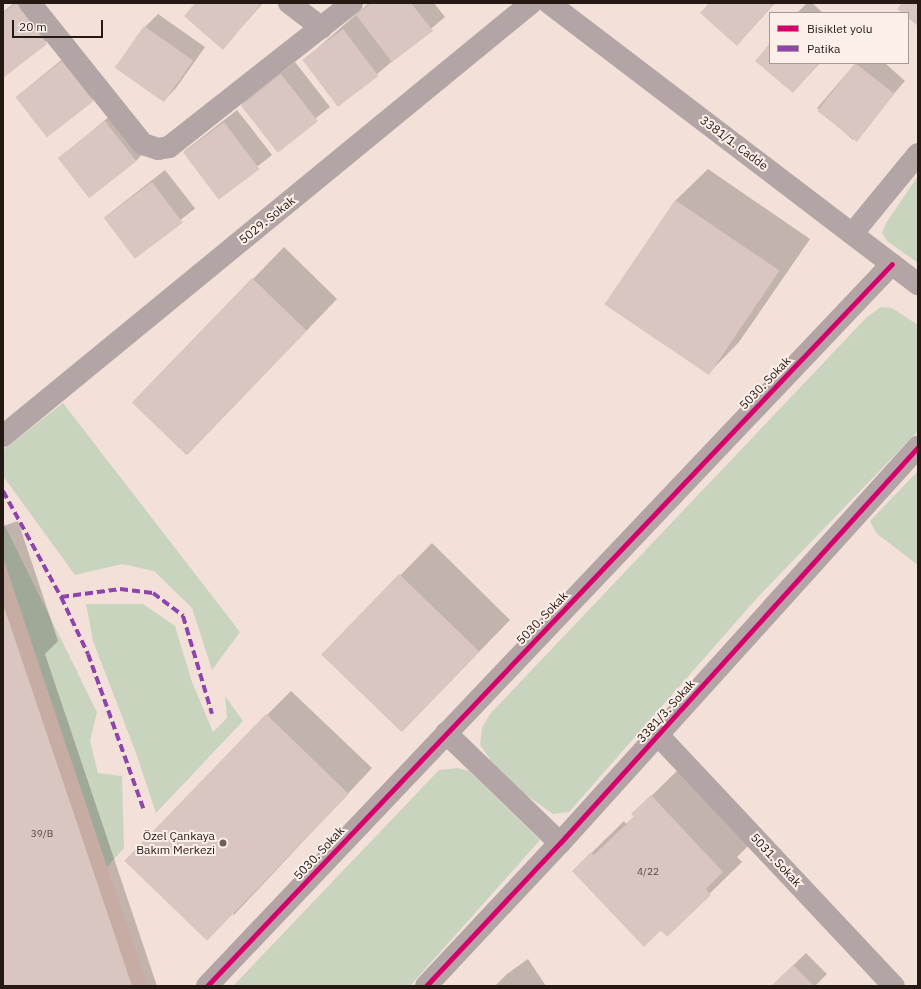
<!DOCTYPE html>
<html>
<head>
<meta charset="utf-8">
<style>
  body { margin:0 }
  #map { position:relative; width:921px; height:989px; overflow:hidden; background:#f3e0d9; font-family:"IBM Plex Sans",sans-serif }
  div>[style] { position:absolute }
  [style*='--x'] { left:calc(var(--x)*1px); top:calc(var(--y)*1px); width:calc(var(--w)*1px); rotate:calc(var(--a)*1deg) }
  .built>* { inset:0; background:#f8d8cc }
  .green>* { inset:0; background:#c9d4bf }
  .shadow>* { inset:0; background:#0003; transform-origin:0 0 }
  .building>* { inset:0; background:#d9c6c0; transform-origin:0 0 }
  .minor>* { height:22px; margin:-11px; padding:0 11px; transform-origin:11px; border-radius:11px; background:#b3a4a5 }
  .quiet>* { height:4px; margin-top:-2px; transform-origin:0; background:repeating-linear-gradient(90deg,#8e44ad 0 8px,transparent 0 12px) }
  .cycleway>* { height:5px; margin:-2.5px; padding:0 2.5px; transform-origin:2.5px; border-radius:2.5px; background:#d6006c }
  .dots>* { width:11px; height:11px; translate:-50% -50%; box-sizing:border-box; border:2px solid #fceee8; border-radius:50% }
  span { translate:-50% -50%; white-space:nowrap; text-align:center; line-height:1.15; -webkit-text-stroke:4px #fceee8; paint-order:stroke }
  .number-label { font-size:10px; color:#554742 }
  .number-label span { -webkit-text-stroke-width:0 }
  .street-label { font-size:12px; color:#251914 }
  .poi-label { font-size:12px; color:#251914 }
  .right { translate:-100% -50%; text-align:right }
  .frame { position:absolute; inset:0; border:4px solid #251914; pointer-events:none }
  .legend { position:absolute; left:769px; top:12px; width:140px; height:52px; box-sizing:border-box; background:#fceee8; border:1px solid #a69993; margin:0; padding:5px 7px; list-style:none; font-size:12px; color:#251914 }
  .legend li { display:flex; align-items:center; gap:8px; height:20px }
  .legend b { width:20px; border:1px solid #a69993 }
  .scale { position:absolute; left:12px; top:20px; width:91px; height:18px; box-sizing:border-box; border:2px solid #251914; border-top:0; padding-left:5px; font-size:12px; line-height:14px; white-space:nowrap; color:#251914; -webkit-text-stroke:3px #fceee8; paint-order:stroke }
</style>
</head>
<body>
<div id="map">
  <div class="built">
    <i style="clip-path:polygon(3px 558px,107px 867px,148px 986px,3px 986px)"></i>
  </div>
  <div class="green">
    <i style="clip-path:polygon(918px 176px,918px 263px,887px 241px,882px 233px,886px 223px)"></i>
    <i style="clip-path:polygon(881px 307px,892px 308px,918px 325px,918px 431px,757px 598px,569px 812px,553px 814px,519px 790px,499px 772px,480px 745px,482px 728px,490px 714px,867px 317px)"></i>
    <i style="clip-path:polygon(63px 403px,240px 632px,212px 670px,192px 608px,154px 571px,122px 564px,75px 575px,3px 476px,3px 450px)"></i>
    <i style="clip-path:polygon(918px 471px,918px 565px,876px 533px,870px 521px)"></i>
    <i style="clip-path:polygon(3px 522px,97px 712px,90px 741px,98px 773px,122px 776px,124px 848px,107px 867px,3px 558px)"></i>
    <i style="clip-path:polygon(86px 604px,143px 604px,175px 626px,192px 682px,213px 732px,227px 718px,225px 696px,243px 721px,156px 813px,136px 753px,93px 641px)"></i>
    <i style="clip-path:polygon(457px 768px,469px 771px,540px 840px,410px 986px,233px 986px,439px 770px)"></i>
  </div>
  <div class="shadow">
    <i style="clip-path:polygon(14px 3px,39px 3px,60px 30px,3px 77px,3px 12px)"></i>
    <i style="clip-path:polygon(197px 3px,263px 3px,223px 48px)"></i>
    <i style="clip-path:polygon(369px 3px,434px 3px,445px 17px,339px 106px,304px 60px)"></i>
    <i style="clip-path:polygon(710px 3px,775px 3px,737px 45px)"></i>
    <i style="clip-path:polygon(807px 3px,812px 3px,823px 13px,797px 13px)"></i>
    <i style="clip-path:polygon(158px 14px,205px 47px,176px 88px,164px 101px,117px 68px,145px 27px)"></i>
    <i style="clip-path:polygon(770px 45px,770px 63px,820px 63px,793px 92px,756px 60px)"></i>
    <i style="clip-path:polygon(75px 49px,105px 88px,92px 100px,16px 97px)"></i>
    <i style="left:295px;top:62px;width:57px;height:67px;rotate:52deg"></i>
    <i style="clip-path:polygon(856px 63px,885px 63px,905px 81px,853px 140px,817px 108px)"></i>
    <i style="clip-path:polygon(118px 109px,148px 148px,136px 161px,60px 158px)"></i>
    <i style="left:237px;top:110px;width:57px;height:67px;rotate:52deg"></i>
    <i style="clip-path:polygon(708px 169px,810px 239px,739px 342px,708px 374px,605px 304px,676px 200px)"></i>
    <i style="left:165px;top:170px;width:49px;height:77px;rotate:52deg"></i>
    <i style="clip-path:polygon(284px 247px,337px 299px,188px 454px,253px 279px)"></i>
    <i style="clip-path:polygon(18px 521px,58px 641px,45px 654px,157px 986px,3px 986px,3px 526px)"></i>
    <i style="clip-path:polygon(432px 543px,510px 620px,432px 700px,322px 655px)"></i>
    <i style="clip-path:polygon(291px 691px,372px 768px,233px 916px,267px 715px)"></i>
    <i style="clip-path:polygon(684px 764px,754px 840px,737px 857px,742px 862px,667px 935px,573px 871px,624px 821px,626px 824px,635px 816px,633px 814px)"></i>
    <i style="clip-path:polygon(806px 953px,827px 974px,815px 986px,772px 986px)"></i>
    <i style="clip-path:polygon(528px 959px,546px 986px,495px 986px,507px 974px)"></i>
  </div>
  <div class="building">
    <i style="clip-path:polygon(16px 3px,47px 44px,3px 78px,3px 13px)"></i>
    <i style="clip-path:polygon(195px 3px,260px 3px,261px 4px,223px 50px,184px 16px)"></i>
    <i style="clip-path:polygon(371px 3px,411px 3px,433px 31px,392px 62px,356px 15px)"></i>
    <i style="clip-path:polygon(709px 3px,774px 3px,737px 46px,700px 13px)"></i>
    <i style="clip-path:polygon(902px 3px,918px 3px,918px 26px,908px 18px,908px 13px,903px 13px,897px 9px)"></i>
    <i style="left:144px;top:26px;width:60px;height:51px;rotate:35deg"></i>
    <i style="left:343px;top:29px;width:59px;height:51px;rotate:53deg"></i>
    <i style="clip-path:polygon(770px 43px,770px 63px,819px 63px,793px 93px,755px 61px)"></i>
    <i style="left:62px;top:61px;width:51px;height:59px;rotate:52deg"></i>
    <i style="left:855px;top:63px;width:50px;height:61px;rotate:38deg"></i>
    <i style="left:281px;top:74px;width:60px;height:51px;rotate:52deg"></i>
    <i style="left:105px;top:121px;width:51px;height:60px;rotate:52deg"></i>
    <i style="left:224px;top:122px;width:59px;height:51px;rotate:53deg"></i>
    <i style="left:152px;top:182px;width:51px;height:60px;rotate:53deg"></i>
    <i style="left:675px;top:200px;width:126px;height:126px;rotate:34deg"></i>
    <i style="left:252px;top:278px;width:76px;height:173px;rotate:44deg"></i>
    <i style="left:399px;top:574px;width:112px;height:112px;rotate:44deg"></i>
    <i style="clip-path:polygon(3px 604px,132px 986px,3px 986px)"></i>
    <i style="left:266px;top:714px;width:115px;height:204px;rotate:44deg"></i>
    <i style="clip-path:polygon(651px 795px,723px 872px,706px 889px,711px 895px,667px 937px,661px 930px,644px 947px,572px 871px,591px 852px,594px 855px,634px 817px,631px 814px)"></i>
    <i style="clip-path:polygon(793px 965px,814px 986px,771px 986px)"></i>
  </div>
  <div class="minor">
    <i style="--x:30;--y:3;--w:181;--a:51.3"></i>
    <i style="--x:143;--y:144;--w:16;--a:18"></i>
    <i style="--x:158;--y:149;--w:11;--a:-10"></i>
    <i style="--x:169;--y:147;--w:233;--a:-38.2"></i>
    <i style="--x:289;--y:3;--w:41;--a:37.1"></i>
    <i style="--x:549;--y:3;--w:464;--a:37.3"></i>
    <i style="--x:853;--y:233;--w:102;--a:-50.6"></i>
    <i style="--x:3;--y:436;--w:683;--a:-39.35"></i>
    <i style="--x:446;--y:733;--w:158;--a:44"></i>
    <i style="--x:658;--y:735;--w:345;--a:46.8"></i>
    <i style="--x:207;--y:986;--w:995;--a:-46.51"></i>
    <i style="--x:426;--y:986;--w:196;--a:-46.9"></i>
    <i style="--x:560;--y:843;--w:534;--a:-47.89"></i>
  </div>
  <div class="quiet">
    <i style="--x:3;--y:491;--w:121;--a:61.3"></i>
    <i style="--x:61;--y:597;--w:63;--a:64.7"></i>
    <i style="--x:88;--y:654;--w:164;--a:70.3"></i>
    <i style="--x:61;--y:597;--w:60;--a:-7.7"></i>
    <i style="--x:120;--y:589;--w:33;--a:7"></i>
    <i style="--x:153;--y:593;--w:38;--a:37"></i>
    <i style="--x:183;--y:616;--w:102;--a:73.5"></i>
  </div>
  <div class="cycleway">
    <i style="--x:207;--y:986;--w:995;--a:-46.51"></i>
    <i style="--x:426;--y:986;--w:196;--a:-46.9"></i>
    <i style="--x:560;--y:843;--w:534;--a:-47.89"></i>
  </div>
  <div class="dots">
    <i style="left:223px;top:843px;background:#6d5f59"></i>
  </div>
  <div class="number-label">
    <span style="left:42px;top:834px">39/B</span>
    <span style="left:648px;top:872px">4/22</span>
  </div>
  <div class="street-label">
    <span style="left:734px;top:143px;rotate:37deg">3381/1. Cadde</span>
    <span style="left:267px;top:220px;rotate:-39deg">5029. Sokak</span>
    <span style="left:765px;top:383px;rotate:-46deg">5030. Sokak</span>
    <span style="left:542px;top:618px;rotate:-46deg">5030. Sokak</span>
    <span style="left:666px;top:711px;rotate:-48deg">3381/3. Sokak</span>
    <span style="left:319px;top:853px;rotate:-47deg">5030. Sokak</span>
    <span style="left:776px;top:860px;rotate:47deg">5031. Sokak</span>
  </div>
  <div class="poi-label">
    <span class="right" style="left:215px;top:843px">Özel Çankaya<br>Bakım Merkezi</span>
  </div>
  <div class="frame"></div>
  <ul class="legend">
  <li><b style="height:5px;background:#d6006c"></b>Bisiklet yolu</li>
  <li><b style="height:5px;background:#8e44ad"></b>Patika</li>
  </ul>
  <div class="scale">20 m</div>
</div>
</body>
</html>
